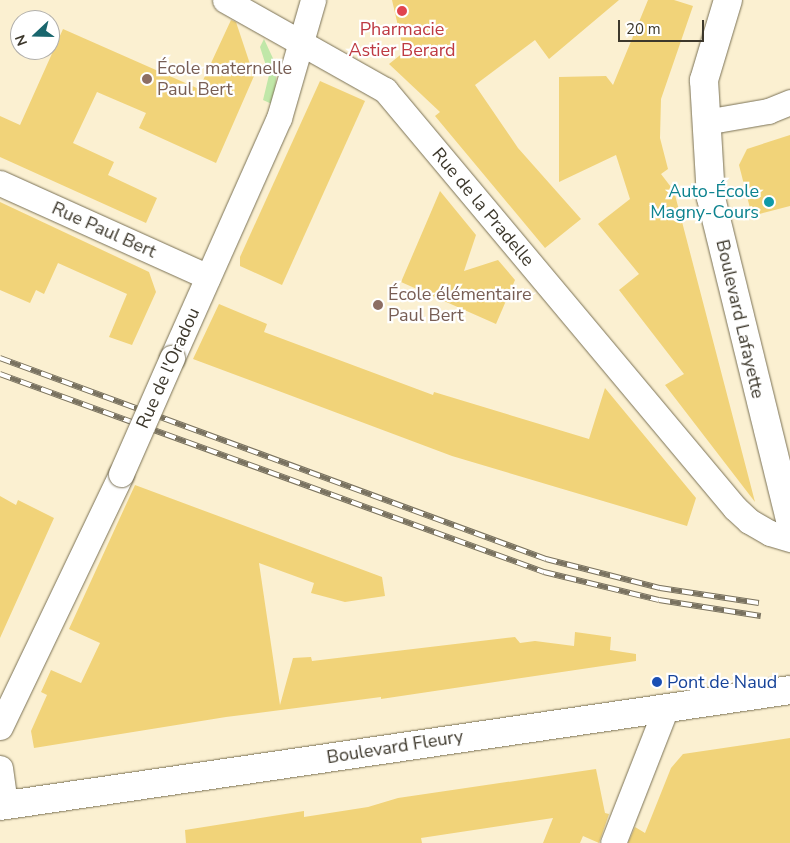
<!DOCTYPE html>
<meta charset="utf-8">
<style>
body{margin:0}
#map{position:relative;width:790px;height:843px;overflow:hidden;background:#fbf0d1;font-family:"Nunito Sans",sans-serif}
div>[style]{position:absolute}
.green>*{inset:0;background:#c0e7a8}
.building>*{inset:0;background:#f1d379}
.roads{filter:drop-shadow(0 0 1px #7a7155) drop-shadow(0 0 1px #7a7155)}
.street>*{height:25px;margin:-12.5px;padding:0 12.5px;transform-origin:12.5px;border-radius:12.5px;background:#fff}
.primary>*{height:28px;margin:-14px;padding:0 14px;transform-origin:14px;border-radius:14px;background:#fff}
.rail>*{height:5.5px;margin-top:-2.75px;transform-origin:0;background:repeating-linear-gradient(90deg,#fff 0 11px,#797260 0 22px);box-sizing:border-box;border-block:1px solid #797260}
.bridges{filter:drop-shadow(0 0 1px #7a7155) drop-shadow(0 0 1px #7a7155)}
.street-bridge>*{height:25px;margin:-12.5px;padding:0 12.5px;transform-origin:12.5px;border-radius:12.5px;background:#fff}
.dots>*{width:14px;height:14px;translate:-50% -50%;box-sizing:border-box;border:2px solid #fff;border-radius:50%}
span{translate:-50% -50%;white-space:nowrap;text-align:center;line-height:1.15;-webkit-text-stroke:4.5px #fff;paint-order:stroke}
.health-label{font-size:18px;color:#be3a42}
.education-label{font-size:18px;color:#785e54}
.left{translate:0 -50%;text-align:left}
.culture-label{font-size:18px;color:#0d838f}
.right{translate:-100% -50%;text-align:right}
.street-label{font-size:18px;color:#3d382c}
.transit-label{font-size:18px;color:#164399}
.north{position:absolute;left:10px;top:10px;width:50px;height:50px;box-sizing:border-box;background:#fff;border:1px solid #b1afab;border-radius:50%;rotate:249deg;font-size:14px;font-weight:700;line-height:20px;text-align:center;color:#3d382c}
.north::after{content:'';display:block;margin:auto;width:18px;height:22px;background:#19666d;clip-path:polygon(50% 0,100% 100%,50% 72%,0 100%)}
.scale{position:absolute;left:618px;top:20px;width:86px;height:22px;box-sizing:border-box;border:2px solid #3d382c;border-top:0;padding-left:6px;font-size:15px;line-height:18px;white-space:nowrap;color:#3d382c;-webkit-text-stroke:4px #fff;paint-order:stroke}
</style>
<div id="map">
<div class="green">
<div style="clip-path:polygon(264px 39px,277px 67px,274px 105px,263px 100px,269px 75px,260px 47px)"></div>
</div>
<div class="building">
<div style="clip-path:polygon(392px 0,619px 0,549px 59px,535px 40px,475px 85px,518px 148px,581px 219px,545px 248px,435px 116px,440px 112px,389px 64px,404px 52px)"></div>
<div style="clip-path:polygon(648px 0,674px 0,693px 6px,661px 99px,660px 138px,668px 169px,661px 174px,674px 191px,755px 502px,665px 385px,684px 374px,619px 290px,639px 274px,598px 224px,630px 199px,616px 155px,559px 182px,559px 77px,606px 76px,613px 85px)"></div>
<div style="clip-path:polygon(231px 20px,236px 22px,254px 76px,216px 163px,139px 128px,146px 113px,97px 92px,73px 143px,114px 162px,108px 175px,157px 198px,146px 223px,0 157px,0 116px,20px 125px,63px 29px,199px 89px)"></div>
<div style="clip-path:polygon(320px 81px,365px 101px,282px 285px,240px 266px,240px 257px)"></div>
<div style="clip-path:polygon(790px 135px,790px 206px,752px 216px,739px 165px,747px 149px)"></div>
<div style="clip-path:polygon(440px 191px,476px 235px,464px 271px,498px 260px,515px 280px,496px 324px,401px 282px)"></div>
<div style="clip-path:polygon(0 202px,149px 272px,156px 292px,132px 345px,109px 337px,127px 294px,58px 263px,44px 294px,36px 290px,30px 303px,0 290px)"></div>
<div style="clip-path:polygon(219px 304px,267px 324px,264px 332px,433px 395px,434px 392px,589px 439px,605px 388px,696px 498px,687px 526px,452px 456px,193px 359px)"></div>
<div style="clip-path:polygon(135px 485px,382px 577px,385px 596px,345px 602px,311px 593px,314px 583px,259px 563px,280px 705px,293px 658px,311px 657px,312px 661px,515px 637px,520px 643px,535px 641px,574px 646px,575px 632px,611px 637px,610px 650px,636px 654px,636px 661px,381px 699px,381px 697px,226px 717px,34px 748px,31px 731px,47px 695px,41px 692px,51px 670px,81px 683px,100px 643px,69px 629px)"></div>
<div style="clip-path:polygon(0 496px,16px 505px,18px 500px,54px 518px,0 638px)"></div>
<div style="clip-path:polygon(790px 738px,790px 843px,628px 843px,635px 827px,645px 833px,671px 768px,683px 754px)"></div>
<div style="clip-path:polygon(596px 769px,605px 813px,609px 814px,599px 843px,583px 836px,580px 843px,543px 843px,553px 818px,421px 838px,422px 843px,186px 843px,185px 830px,304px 811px,304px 817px,368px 807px,398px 798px)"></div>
</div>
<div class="roads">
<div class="street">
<div style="left:225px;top:0;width:184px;rotate:29.4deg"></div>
<div style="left:385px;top:90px;width:545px;rotate:50.06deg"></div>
<div style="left:735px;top:508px;width:19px;rotate:43deg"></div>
<div style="left:749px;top:521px;width:24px;rotate:30deg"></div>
<div style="left:770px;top:533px;width:21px;rotate:17deg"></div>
<div style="left:705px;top:122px;width:64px;rotate:-9.9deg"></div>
<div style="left:768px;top:111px;width:24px;rotate:-22deg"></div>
<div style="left:0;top:183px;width:228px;rotate:24.3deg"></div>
<div style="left:172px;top:358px;width:263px;rotate:-66deg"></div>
<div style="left:279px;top:118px;width:123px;rotate:-73.9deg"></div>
<div style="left:0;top:727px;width:280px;rotate:-64.4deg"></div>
<div style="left:0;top:768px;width:37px;rotate:82deg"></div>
<div style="left:613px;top:843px;width:143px;rotate:-68.6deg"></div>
</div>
<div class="primary">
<div style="left:728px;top:0;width:84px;rotate:106.7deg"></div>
<div style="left:704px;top:80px;width:118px;rotate:86.6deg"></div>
<div style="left:711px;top:198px;width:331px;rotate:76.2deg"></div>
<div style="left:0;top:806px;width:798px;rotate:-8.35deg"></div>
</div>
</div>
<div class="rail">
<div style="left:0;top:358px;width:582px;rotate:20.21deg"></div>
<div style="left:546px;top:559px;width:118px;rotate:14.3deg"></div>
<div style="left:660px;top:588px;width:100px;rotate:8.6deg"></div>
<div style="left:0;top:374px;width:579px;rotate:20deg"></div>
<div style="left:544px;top:572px;width:118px;rotate:13.7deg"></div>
<div style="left:659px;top:600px;width:103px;rotate:8.9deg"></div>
</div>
<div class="bridges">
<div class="street-bridge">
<div style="left:121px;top:474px;width:127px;rotate:-66.3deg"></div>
</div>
</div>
<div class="dots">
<div style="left:402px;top:11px;background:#e0444e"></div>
<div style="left:147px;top:79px;background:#8d6e63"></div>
<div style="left:769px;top:202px;background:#0f9aa8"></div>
<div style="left:378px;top:305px;background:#8d6e63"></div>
<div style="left:657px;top:682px;background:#1a4fb4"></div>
</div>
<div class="health-label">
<span style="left:402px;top:40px">Pharmacie<br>Astier Berard</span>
</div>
<div class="education-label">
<span class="left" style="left:157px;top:79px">École maternelle<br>Paul Bert</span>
<span class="left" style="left:388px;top:305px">École élémentaire<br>Paul Bert</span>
</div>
<div class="culture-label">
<span class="right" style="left:759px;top:202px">Auto-École<br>Magny-Cours</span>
</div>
<div class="street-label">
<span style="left:483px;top:207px;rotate:50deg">Rue de la Pradelle</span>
<span style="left:104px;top:230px;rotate:24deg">Rue Paul Bert</span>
<span style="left:740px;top:319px;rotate:77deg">Boulevard Lafayette</span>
<span style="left:168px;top:368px;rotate:-66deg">Rue de l'Oradou</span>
<span style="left:395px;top:747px;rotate:-9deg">Boulevard Fleury</span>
</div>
<div class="transit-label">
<span class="left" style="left:667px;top:682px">Pont de Naud</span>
</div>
<div class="north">N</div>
<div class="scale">20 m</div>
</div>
